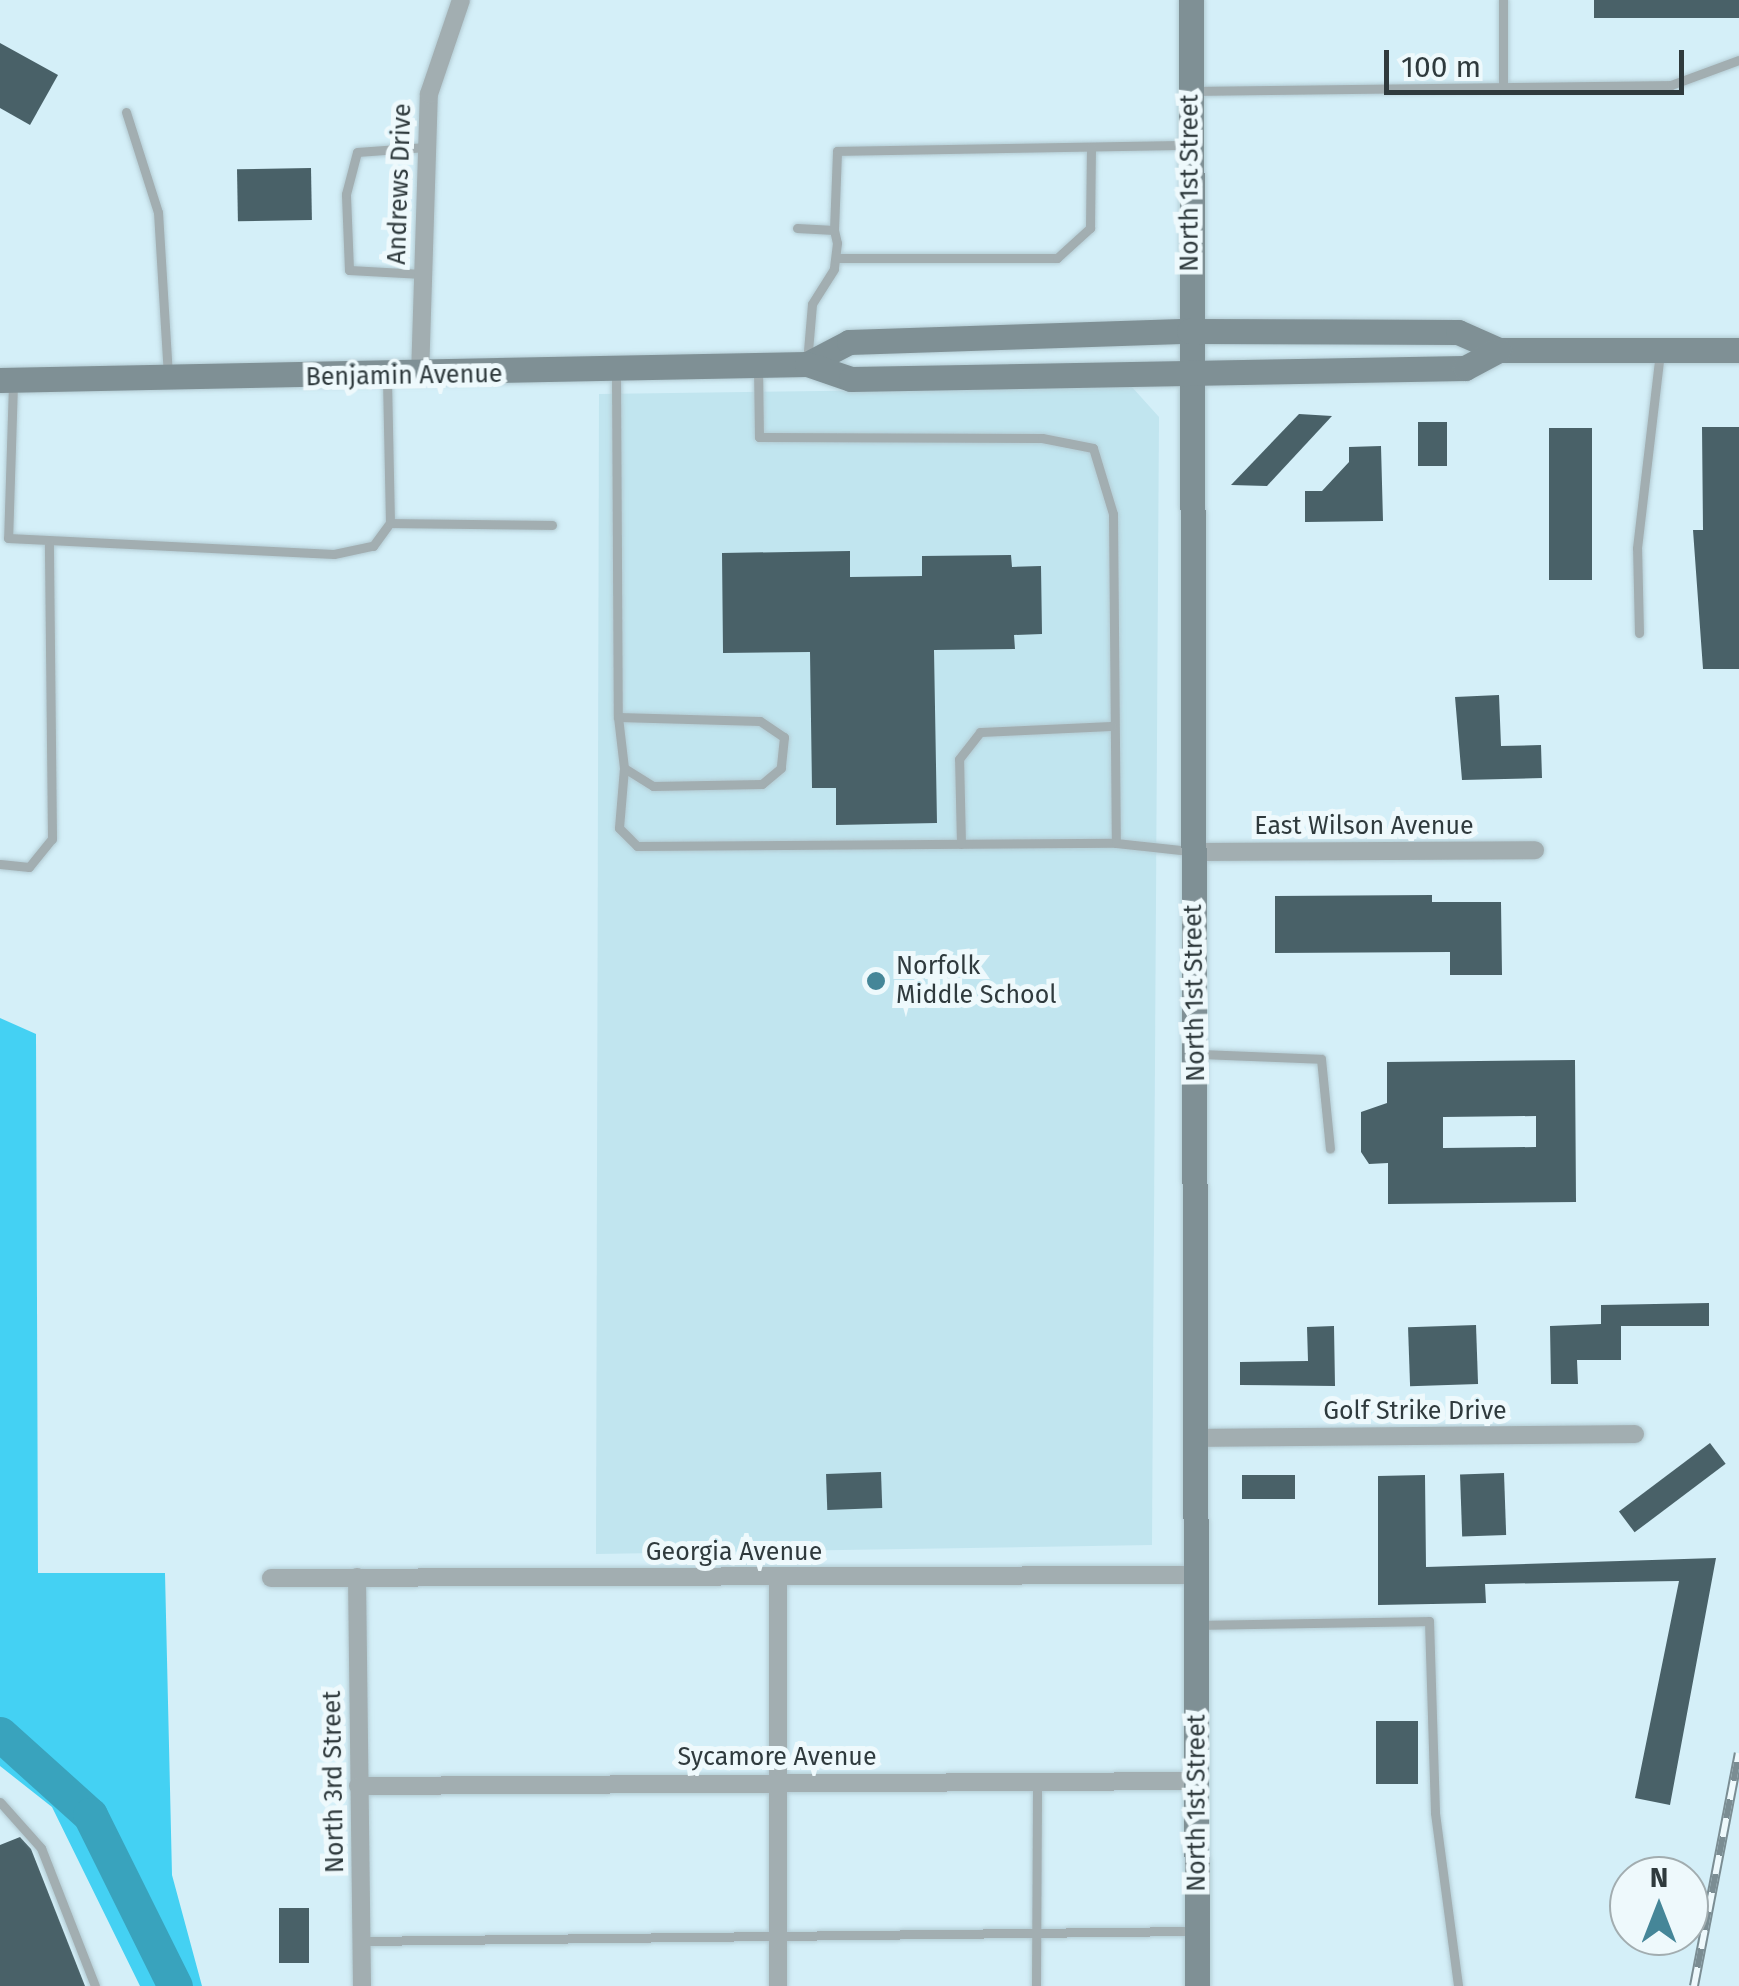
<!DOCTYPE html>
<style>
body{margin:0}
#map{position:relative;width:1739px;height:1986px;overflow:hidden;background:#d4eff8;font-family:"Fira Sans",sans-serif}
div>[style]{position:absolute}
.built>*{inset:0;background:#c1e5ef}
.green>*{inset:0;background:#44d1f3}
.river>*{height:35px;margin:-17.5px;padding:0 17.5px;transform-origin:17.5px;border-radius:17.5px;background:#39a3bd}
.building>*{inset:0;background:#496168;transform-origin:0 0}
.roads{filter:drop-shadow(0 0 2px #b3cbd3) drop-shadow(0 0 2px #b3cbd3)}
.lane>*{height:9px;margin:-4.5px;padding:0 4.5px;transform-origin:4.5px;border-radius:4.5px;background:#a2aeb1}
.street>*{height:18px;margin:-9px;padding:0 9px;transform-origin:9px;border-radius:9px;background:#a2aeb1}
.secondary>*{height:25px;margin:-12.5px;padding:0 12.5px;transform-origin:12.5px;border-radius:12.5px;background:#7f9095}
.rail>*{height:10px;margin-top:-5px;transform-origin:0;background:repeating-linear-gradient(90deg,#eef9fc 0 19px,#7b8d93 0 38px);box-sizing:border-box;border-block:2px solid #7b8d93}
.dots>*{width:28px;height:28px;translate:-50% -50%;box-sizing:border-box;border:5px solid #eef9fc;border-radius:50%}
span{translate:-50% -50%;white-space:nowrap;text-align:center;line-height:1.15;-webkit-text-stroke:10px #eef9fc;paint-order:stroke}
.street-label{font-size:25px;color:#2f3a3d}
.poi-label{font-size:25px;color:#2f3a3d}
.left{translate:0 -50%;text-align:left}
.north{position:absolute;left:1609px;top:1856px;width:100px;height:100px;box-sizing:border-box;background:#eef9fc;border:2px solid #a2adb0;border-radius:50%;rotate:0deg;font-size:28px;font-weight:700;line-height:40px;text-align:center;color:#2f3a3d}
.north::after{content:'';display:block;margin:auto;width:35px;height:45px;background:#458698;clip-path:polygon(50% 0,100% 100%,50% 72%,0 100%)}
.scale{position:absolute;left:1384px;top:50px;width:300px;height:45px;box-sizing:border-box;border:5px solid #2f3a3d;border-top:0;padding-left:12px;font-size:30px;line-height:35px;white-space:nowrap;color:#2f3a3d;-webkit-text-stroke:8px #eef9fc;paint-order:stroke}
</style>
<div id="map">
<div class="built">
<div style="clip-path:polygon(1132px 387px,1159px 417px,1152px 1545px,596px 1554px,599px 394px)"></div>
</div>
<div class="green">
<div style="clip-path:polygon(0 1018px,36px 1034px,38px 1573px,165px 1573px,172px 1875px,202px 1986px,140px 1986px,52px 1807px,0 1766px)"></div>
</div>
<div class="river">
<div style="left:0;top:1734px;width:121px;rotate:42deg"></div>
<div style="left:90px;top:1815px;width:191px;rotate:63.6deg"></div>
</div>
<div class="building">
<div style="left:1594px;top:0;width:145px;height:18px"></div>
<div style="clip-path:polygon(0 43px,58px 75px,30px 125px,0 108px)"></div>
<div style="left:311px;top:168px;width:52px;height:74px;rotate:89deg"></div>
<div style="clip-path:polygon(1299px 414px,1332px 416px,1267px 486px,1231px 485px)"></div>
<div style="left:1418px;top:422px;width:29px;height:44px"></div>
<div style="clip-path:polygon(1702px 427px,1739px 427px,1739px 669px,1703px 669px,1693px 530px,1703px 530px)"></div>
<div style="left:1549px;top:428px;width:43px;height:152px"></div>
<div style="clip-path:polygon(1381px 446px,1383px 521px,1305px 522px,1305px 491px,1322px 491px,1349px 462px,1349px 447px)"></div>
<div style="clip-path:polygon(850px 551px,850px 577px,922px 576px,922px 556px,1011px 555px,1012px 567px,1041px 566px,1042px 634px,1014px 635px,1015px 649px,934px 650px,937px 823px,836px 825px,836px 788px,812px 788px,810px 652px,723px 653px,722px 553px)"></div>
<div style="clip-path:polygon(1499px 695px,1501px 746px,1541px 745px,1542px 778px,1462px 780px,1455px 697px)"></div>
<div style="clip-path:polygon(1432px 895px,1432px 902px,1501px 902px,1502px 975px,1450px 975px,1450px 952px,1275px 953px,1275px 896px)"></div>
<div style="clip-path:polygon(evenodd,1575px 1060px,1576px 1202px,1388px 1204px,1388px 1163px,1369px 1164px,1361px 1152px,1361px 1112px,1387px 1103px,1387px 1062px,1575px 1060px,1536px 1116px,1536px 1147px,1443px 1148px,1443px 1117px,1536px 1116px)"></div>
<div style="clip-path:polygon(1709px 1303px,1709px 1326px,1621px 1326px,1621px 1360px,1577px 1360px,1578px 1384px,1551px 1384px,1550px 1326px,1601px 1324px,1601px 1305px)"></div>
<div style="left:1476px;top:1325px;width:59px;height:68px;rotate:88deg"></div>
<div style="clip-path:polygon(1334px 1326px,1335px 1386px,1240px 1385px,1240px 1362px,1308px 1361px,1307px 1327px)"></div>
<div style="left:1710px;top:1443px;width:26px;height:114px;rotate:53deg"></div>
<div style="left:881px;top:1472px;width:36px;height:55px;rotate:88deg"></div>
<div style="left:1504px;top:1473px;width:62px;height:44px;rotate:88deg"></div>
<div style="left:1242px;top:1475px;width:53px;height:24px"></div>
<div style="clip-path:polygon(1425px 1475px,1426px 1567px,1716px 1558px,1670px 1805px,1635px 1798px,1679px 1581px,1485px 1584px,1486px 1603px,1378px 1605px,1378px 1476px)"></div>
<div style="left:1376px;top:1721px;width:42px;height:63px"></div>
<div style="clip-path:polygon(20px 1837px,31px 1849px,85px 1986px,0 1986px,0 1845px)"></div>
<div style="left:279px;top:1908px;width:30px;height:55px"></div>
</div>
<div class="roads">
<div class="lane">
<div style="left:1503px;top:0;width:87px;rotate:90deg"></div>
<div style="left:1194px;top:91px;width:477px;rotate:-0.7deg"></div>
<div style="left:1671px;top:85px;width:72px;rotate:-20.2deg"></div>
<div style="left:126px;top:112px;width:105px;rotate:72.3deg"></div>
<div style="left:158px;top:212px;width:163px;rotate:86.5deg"></div>
<div style="left:797px;top:228px;width:37px;rotate:3deg"></div>
<div style="left:834px;top:230px;width:13px;rotate:77deg"></div>
<div style="left:837px;top:243px;width:26px;rotate:97deg"></div>
<div style="left:834px;top:269px;width:41px;rotate:122.2deg"></div>
<div style="left:812px;top:304px;width:58px;rotate:94.9deg"></div>
<div style="left:834px;top:230px;width:79px;rotate:-87.8deg"></div>
<div style="left:837px;top:151px;width:353px;rotate:-1deg"></div>
<div style="left:836px;top:258px;width:221px"></div>
<div style="left:1057px;top:258px;width:45px;rotate:-42.3deg"></div>
<div style="left:1090px;top:228px;width:81px;rotate:-89.3deg"></div>
<div style="left:422px;top:274px;width:73px;rotate:-176.9deg"></div>
<div style="left:349px;top:270px;width:76px;rotate:-92.3deg"></div>
<div style="left:346px;top:194px;width:43px;rotate:-75.3deg"></div>
<div style="left:357px;top:152px;width:69px;rotate:-4.1deg"></div>
<div style="left:758px;top:366px;width:71px;rotate:89.2deg"></div>
<div style="left:759px;top:437px;width:283px;rotate:0.2deg"></div>
<div style="left:1042px;top:438px;width:52px;rotate:11.1deg"></div>
<div style="left:1093px;top:448px;width:69px;rotate:73.1deg"></div>
<div style="left:1113px;top:514px;width:329px;rotate:89.5deg"></div>
<div style="left:616px;top:373px;width:344px;rotate:89.7deg"></div>
<div style="left:13px;top:383px;width:155px;rotate:91.8deg"></div>
<div style="left:8px;top:538px;width:326px;rotate:2.8deg"></div>
<div style="left:334px;top:554px;width:40px;rotate:-12deg"></div>
<div style="left:373px;top:546px;width:29px;rotate:-54deg"></div>
<div style="left:390px;top:523px;width:147px;rotate:-91.2deg"></div>
<div style="left:390px;top:523px;width:162px;rotate:0.7deg"></div>
<div style="left:1639px;top:633px;width:85px;rotate:-91.3deg"></div>
<div style="left:1637px;top:548px;width:198px;rotate:-83.3deg"></div>
<div style="left:618px;top:717px;width:142px;rotate:1.6deg"></div>
<div style="left:760px;top:721px;width:29px;rotate:34deg"></div>
<div style="left:784px;top:737px;width:31px;rotate:96deg"></div>
<div style="left:781px;top:768px;width:25px;rotate:140deg"></div>
<div style="left:762px;top:784px;width:109px;rotate:178.9deg"></div>
<div style="left:653px;top:786px;width:34px;rotate:-148deg"></div>
<div style="left:624px;top:768px;width:51px;rotate:-96.7deg"></div>
<div style="left:624px;top:768px;width:60px;rotate:94.8deg"></div>
<div style="left:619px;top:828px;width:25px;rotate:45deg"></div>
<div style="left:637px;top:846px;width:479px;rotate:-0.4deg"></div>
<div style="left:1116px;top:843px;width:74px;rotate:6.2deg"></div>
<div style="left:961px;top:844px;width:85px;rotate:-91.3deg"></div>
<div style="left:959px;top:759px;width:34px;rotate:-52deg"></div>
<div style="left:980px;top:732px;width:132px;rotate:-2.6deg"></div>
<div style="left:0;top:864px;width:29px;rotate:6deg"></div>
<div style="left:29px;top:867px;width:36px;rotate:-51deg"></div>
<div style="left:52px;top:839px;width:294px;rotate:-90.6deg"></div>
<div style="left:1199px;top:1054px;width:122px;rotate:2.3deg"></div>
<div style="left:1321px;top:1059px;width:90px;rotate:84.3deg"></div>
<div style="left:1198px;top:1625px;width:231px;rotate:-1deg"></div>
<div style="left:1429px;top:1621px;width:192px;rotate:88.2deg"></div>
<div style="left:1435px;top:1813px;width:175px;rotate:82.4deg"></div>
<div style="left:0;top:1802px;width:62px;rotate:48.3deg"></div>
<div style="left:41px;top:1848px;width:148px;rotate:68.6deg"></div>
<div style="left:361px;top:1941px;width:833px;rotate:-0.69deg"></div>
<div style="left:1036px;top:1986px;width:205px;rotate:-89.7deg"></div>
</div>
<div class="street">
<div style="left:420px;top:376px;width:282px;rotate:-88.2deg"></div>
<div style="left:429px;top:94px;width:99px;rotate:-71.2deg"></div>
<div style="left:1193px;top:852px;width:342px;rotate:-0.3deg"></div>
<div style="left:1195px;top:1438px;width:440px;rotate:-0.5deg"></div>
<div style="left:357px;top:1577px;width:409px;rotate:89.3deg"></div>
<div style="left:271px;top:1578px;width:925px;rotate:-0.19deg"></div>
<div style="left:358px;top:1786px;width:839px;rotate:-0.34deg"></div>
<div style="left:778px;top:1986px;width:409px;rotate:-90deg"></div>
</div>
<div class="secondary">
<div style="left:1191px;top:0;width:1986px;rotate:89.83deg"></div>
<div style="left:807px;top:364px;width:47px;rotate:-27.6deg"></div>
<div style="left:849px;top:342px;width:340px;rotate:-1.9deg"></div>
<div style="left:1189px;top:331px;width:269px;rotate:0.2deg"></div>
<div style="left:1458px;top:332px;width:45px;rotate:23.7deg"></div>
<div style="left:1499px;top:350px;width:240px"></div>
<div style="left:0;top:380px;width:807px;rotate:-1.14deg"></div>
<div style="left:807px;top:364px;width:46px;rotate:18.8deg"></div>
<div style="left:851px;top:379px;width:614px;rotate:-1.03deg"></div>
<div style="left:1465px;top:368px;width:38px;rotate:-28deg"></div>
</div>
</div>
<div class="rail">
<div style="left:1694px;top:1986px;width:237px;rotate:-79.1deg"></div>
</div>
<div class="dots">
<div style="left:876px;top:981px;background:#458698"></div>
</div>
<div class="street-label">
<span style="left:1190px;top:183px;rotate:-90deg">North 1st Street</span>
<span style="left:400px;top:184px;rotate:-88deg">Andrews Drive</span>
<span style="left:404px;top:376px;rotate:-1deg">Benjamin Avenue</span>
<span style="left:1364px;top:826px">East Wilson Avenue</span>
<span style="left:1195px;top:993px;rotate:-91deg">North 1st Street</span>
<span style="left:1415px;top:1411px">Golf Strike Drive</span>
<span style="left:734px;top:1552px">Georgia Avenue</span>
<span style="left:777px;top:1757px">Sycamore Avenue</span>
<span style="left:334px;top:1782px;rotate:-91deg">North 3rd Street</span>
<span style="left:1197px;top:1803px;rotate:-90deg">North 1st Street</span>
</div>
<div class="poi-label">
<span class="left" style="left:896px;top:981px">Norfolk<br>Middle School</span>
</div>
<div class="north">N</div>
<div class="scale">100 m</div>
</div>
